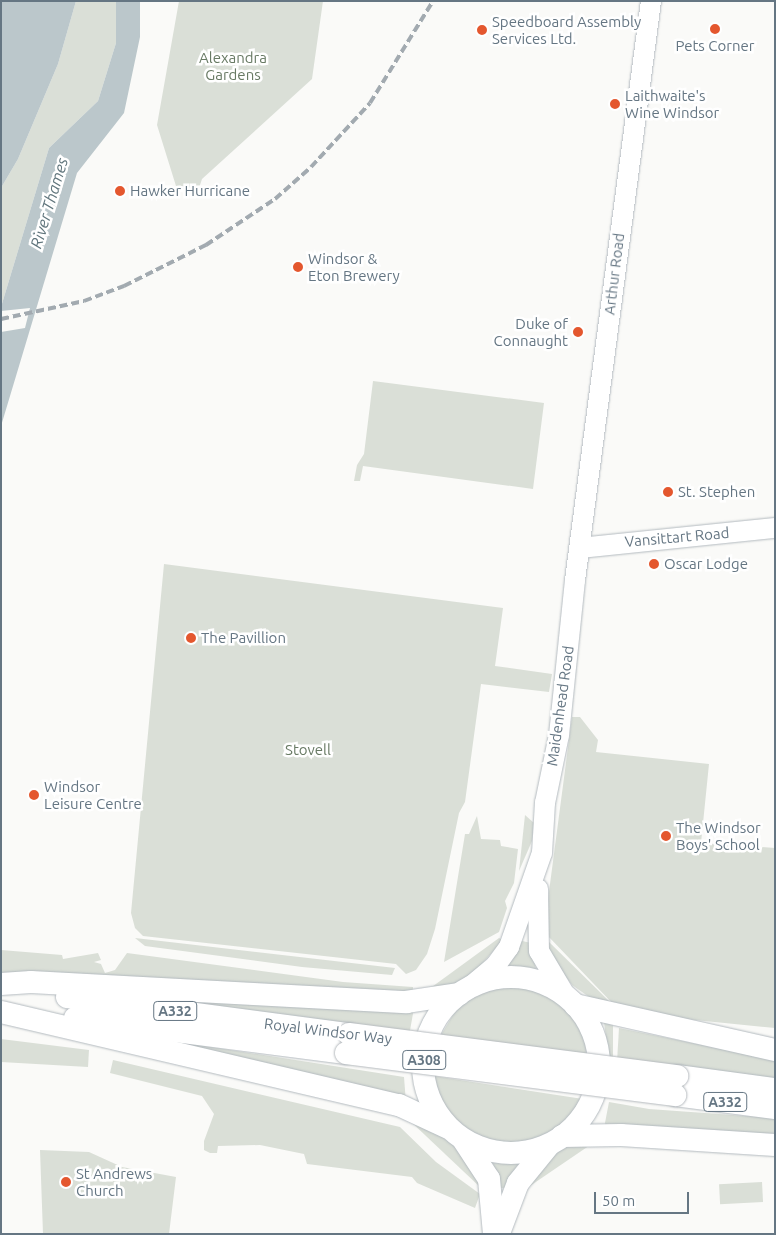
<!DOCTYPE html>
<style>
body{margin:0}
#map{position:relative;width:776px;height:1235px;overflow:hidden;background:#fafaf8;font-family:Ubuntu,sans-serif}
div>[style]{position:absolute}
.green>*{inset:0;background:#dadfd7;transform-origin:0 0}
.water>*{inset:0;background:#bbc7cb}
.pier>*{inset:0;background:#fafaf8}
.roads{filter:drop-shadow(0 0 1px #b3babf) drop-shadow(0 0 1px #b3babf)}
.secondary>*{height:20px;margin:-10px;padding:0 10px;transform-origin:10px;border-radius:10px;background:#fff}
.primary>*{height:22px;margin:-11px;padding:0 11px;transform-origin:11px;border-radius:11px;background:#fff}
.primary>.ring{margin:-11px;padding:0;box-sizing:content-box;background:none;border:22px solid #fff;border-radius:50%}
.rail>*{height:4px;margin-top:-2px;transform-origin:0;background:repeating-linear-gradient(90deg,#a2aab0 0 8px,transparent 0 12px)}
.bridges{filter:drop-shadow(0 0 1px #b5babe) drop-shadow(0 0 1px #b5babe)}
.primary-bridge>*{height:22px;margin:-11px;padding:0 11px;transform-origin:11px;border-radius:11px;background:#fff}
.dots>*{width:14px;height:14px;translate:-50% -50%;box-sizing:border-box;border:2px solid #fff;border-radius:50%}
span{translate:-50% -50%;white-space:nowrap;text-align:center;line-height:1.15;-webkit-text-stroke:5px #fff;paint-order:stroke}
.shield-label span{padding:1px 4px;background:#fff;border:1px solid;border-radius:4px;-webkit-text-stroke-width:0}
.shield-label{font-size:14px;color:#657683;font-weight:700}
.poi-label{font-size:15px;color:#657683}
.left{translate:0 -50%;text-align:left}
.right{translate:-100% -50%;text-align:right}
.park-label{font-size:15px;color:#687a64}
.street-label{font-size:15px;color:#657683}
.water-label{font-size:16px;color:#60757c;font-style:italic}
.frame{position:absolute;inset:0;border:2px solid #657683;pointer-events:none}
.scale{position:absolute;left:594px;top:1192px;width:95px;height:22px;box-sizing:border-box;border:2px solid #657683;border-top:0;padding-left:6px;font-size:15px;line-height:18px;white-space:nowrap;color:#657683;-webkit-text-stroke:4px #fff;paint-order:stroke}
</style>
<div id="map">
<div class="green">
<div style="clip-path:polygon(76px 1px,116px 1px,116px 43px,98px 101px,49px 148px,1px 307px,1px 188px,18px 159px,58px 64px)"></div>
<div style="clip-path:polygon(179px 1px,323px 1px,312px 79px,202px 179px,197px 194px,176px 186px,157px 125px)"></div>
<div style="clip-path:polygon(373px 381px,544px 403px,533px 489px,363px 466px,360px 481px,354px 481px,357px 465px,364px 454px)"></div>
<div style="clip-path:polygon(164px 564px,503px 608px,495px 666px,552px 674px,549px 692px,481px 684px,465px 802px,459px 813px,435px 929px,427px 954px,416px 970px,406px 974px,396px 964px,143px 936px,135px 928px,131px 913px)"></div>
<div style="clip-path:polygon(572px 717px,580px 717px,598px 740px,596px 752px,709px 764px,701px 843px,775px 848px,775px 1028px,685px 1019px,615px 1006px,548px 936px,545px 922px)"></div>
<div style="clip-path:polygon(525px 815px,534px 823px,532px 841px,519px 871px)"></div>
<div style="clip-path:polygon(477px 816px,481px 839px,500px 840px,501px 846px,518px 849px,514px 883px,505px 901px,507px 908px,499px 932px,444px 962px,465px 834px,469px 834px)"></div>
<div style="clip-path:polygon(135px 938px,395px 968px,392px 975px,302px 967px,145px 946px)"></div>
<div style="clip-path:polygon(499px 938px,503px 940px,474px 973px,453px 986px,425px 992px)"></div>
<div style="clip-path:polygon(546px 939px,611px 1003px,592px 999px,572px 985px,549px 955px)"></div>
<div style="clip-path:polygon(518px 940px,531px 943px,536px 969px,506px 966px)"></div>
<div style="clip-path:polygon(1px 950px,62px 955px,63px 959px,98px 953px,101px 960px,94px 962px,101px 964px,105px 973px,115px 970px,127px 953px,343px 982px,413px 987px,413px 995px,1px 977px)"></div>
<div style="clip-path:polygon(500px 987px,525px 987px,549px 995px,569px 1009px,583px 1030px,591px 1054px,438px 1040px,457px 1008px,477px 994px)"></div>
<div style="clip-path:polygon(110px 996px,414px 1008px,409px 1036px)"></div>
<div style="clip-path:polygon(604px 1022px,613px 1025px,613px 1061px,609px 1060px)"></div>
<div style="clip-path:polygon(619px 1028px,775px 1060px,775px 1081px,617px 1062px)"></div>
<div style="clip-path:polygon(141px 1036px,404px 1077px,406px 1103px)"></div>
<div style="clip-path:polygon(1px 1039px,89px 1050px,88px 1067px,1px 1062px)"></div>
<div style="clip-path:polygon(113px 1060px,400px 1127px,436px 1162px,480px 1194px,475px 1208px,417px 1183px,412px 1177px,307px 1164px,304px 1154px,260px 1145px,218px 1146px,217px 1153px,210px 1153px,204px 1150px,204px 1141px,214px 1114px,202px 1096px,110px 1073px)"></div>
<div style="clip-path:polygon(434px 1076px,583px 1099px,567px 1123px,546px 1137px,523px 1144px,497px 1143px,474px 1135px,455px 1120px,441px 1100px)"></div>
<div style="clip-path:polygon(609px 1102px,649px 1109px,775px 1118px,775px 1137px,604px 1128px)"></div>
<div style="clip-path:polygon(408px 1119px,426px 1125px,468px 1156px,481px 1188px)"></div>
<div style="clip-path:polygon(585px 1141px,596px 1141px,527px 1188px,543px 1162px,564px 1148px)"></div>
<div style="clip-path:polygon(40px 1150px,89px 1152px,122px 1167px,176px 1177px,169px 1234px,43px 1234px)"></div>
<div style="clip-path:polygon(493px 1163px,518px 1164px,507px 1188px,498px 1188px)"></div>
<div style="left:762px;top:1182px;width:20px;height:43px;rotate:87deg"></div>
</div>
<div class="water">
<div style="clip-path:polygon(1px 1px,76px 1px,58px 64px,18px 159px,1px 188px)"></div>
<div style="clip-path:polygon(116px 1px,140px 1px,140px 37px,124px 113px,77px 173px,1px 426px,1px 307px,49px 148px,98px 101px,116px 43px)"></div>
</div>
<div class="pier">
<div style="clip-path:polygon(30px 308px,25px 328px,1px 332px,1px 311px)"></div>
</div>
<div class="roads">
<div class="secondary">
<div style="left:580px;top:548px;width:196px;rotate:-5.9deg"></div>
<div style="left:538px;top:889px;width:62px;rotate:89.1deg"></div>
<div style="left:539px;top:951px;width:51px;rotate:59.4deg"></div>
<div style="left:470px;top:987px;width:34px;rotate:-40deg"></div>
<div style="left:496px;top:965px;width:22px;rotate:-54deg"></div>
<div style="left:509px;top:947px;width:100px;rotate:-70.7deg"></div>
<div style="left:542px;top:853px;width:50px;rotate:-86.6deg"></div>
<div style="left:545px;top:803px;width:69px;rotate:-78.4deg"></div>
<div style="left:559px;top:735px;width:156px;rotate:-84.1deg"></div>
<div style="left:575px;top:580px;width:584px;rotate:-82.52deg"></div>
</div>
<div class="primary">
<div class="ring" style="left:423px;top:977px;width:154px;height:154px"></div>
<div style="left:1px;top:984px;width:30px;rotate:-4deg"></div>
<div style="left:31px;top:982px;width:376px;rotate:3.1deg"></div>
<div style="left:406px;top:1002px;width:54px;rotate:-8.6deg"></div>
<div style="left:67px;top:997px;width:284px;rotate:7.5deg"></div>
<div style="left:575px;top:1005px;width:205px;rotate:12.7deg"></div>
<div style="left:1px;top:1012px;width:409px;rotate:13.2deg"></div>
<div style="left:399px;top:1105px;width:54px;rotate:25.1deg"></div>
<div style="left:75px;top:1018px;width:273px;rotate:7.4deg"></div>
<div style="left:677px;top:1076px;width:99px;rotate:7.6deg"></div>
<div style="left:675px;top:1095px;width:101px;rotate:7.4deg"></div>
<div style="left:562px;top:1136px;width:59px;rotate:-1deg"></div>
<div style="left:621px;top:1135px;width:154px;rotate:3.7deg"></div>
<div style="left:464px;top:1141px;width:45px;rotate:56.7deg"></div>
<div style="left:489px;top:1179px;width:55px;rotate:84.8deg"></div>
<div style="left:499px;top:1233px;width:53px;rotate:-69.2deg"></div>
<div style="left:518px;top:1183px;width:49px;rotate:-50.8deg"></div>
</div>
</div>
<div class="rail">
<div style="left:1px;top:319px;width:85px;rotate:-12.2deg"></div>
<div style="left:84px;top:301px;width:43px;rotate:-20.6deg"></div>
<div style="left:124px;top:286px;width:92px;rotate:-26.6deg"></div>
<div style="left:206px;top:245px;width:83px;rotate:-33.7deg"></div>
<div style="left:275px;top:199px;width:48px;rotate:-41.6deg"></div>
<div style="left:311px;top:167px;width:87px;rotate:-47.3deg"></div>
<div style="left:370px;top:103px;width:120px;rotate:-58.3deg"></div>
</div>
<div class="bridges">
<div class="primary-bridge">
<div style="left:349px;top:1034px;width:331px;rotate:7.3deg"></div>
<div style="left:346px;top:1053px;width:332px;rotate:7.3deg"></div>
</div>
</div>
<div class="dots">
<div style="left:715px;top:29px;background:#e4572e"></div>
<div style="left:482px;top:30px;background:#e4572e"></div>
<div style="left:615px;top:104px;background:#e4572e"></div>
<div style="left:120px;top:191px;background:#e4572e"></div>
<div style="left:298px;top:267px;background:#e4572e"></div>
<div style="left:578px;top:332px;background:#e4572e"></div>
<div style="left:668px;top:492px;background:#e4572e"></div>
<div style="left:654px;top:564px;background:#e4572e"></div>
<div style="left:191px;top:638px;background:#e4572e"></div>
<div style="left:34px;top:795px;background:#e4572e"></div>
<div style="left:666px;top:836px;background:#e4572e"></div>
<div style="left:66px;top:1182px;background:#e4572e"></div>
</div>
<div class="shield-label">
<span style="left:175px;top:1011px">A332</span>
<span style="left:424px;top:1060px">A308</span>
<span style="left:725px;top:1102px">A332</span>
</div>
<div class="poi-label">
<span class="left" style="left:492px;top:30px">Speedboard Assembly<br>Services Ltd.</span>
<span style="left:715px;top:46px">Pets Corner</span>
<span class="left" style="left:625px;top:104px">Laithwaite's<br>Wine Windsor</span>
<span class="left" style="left:130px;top:191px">Hawker Hurricane</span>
<span class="left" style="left:308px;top:267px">Windsor &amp;<br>Eton Brewery</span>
<span class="right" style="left:568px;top:332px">Duke of<br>Connaught</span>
<span class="left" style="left:678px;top:492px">St. Stephen</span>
<span class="left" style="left:664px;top:564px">Oscar Lodge</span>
<span class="left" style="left:201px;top:638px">The Pavillion</span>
<span class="left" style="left:44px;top:795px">Windsor<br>Leisure Centre</span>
<span class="left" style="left:676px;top:836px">The Windsor<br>Boys' School</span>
<span class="left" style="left:76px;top:1182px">St Andrews<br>Church</span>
</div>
<div class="park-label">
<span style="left:233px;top:66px">Alexandra<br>Gardens</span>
<span style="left:308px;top:750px">Stovell</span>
</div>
<div class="street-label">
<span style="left:614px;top:274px;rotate:-83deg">Arthur Road</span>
<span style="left:677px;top:537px;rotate:-5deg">Vansittart Road</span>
<span style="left:560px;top:706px;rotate:-82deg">Maidenhead Road</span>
<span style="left:328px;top:1031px;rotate:7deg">Royal Windsor Way</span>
</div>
<div class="water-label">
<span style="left:49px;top:203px;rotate:-73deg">River Thames</span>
</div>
<div class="frame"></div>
<div class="scale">50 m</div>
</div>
